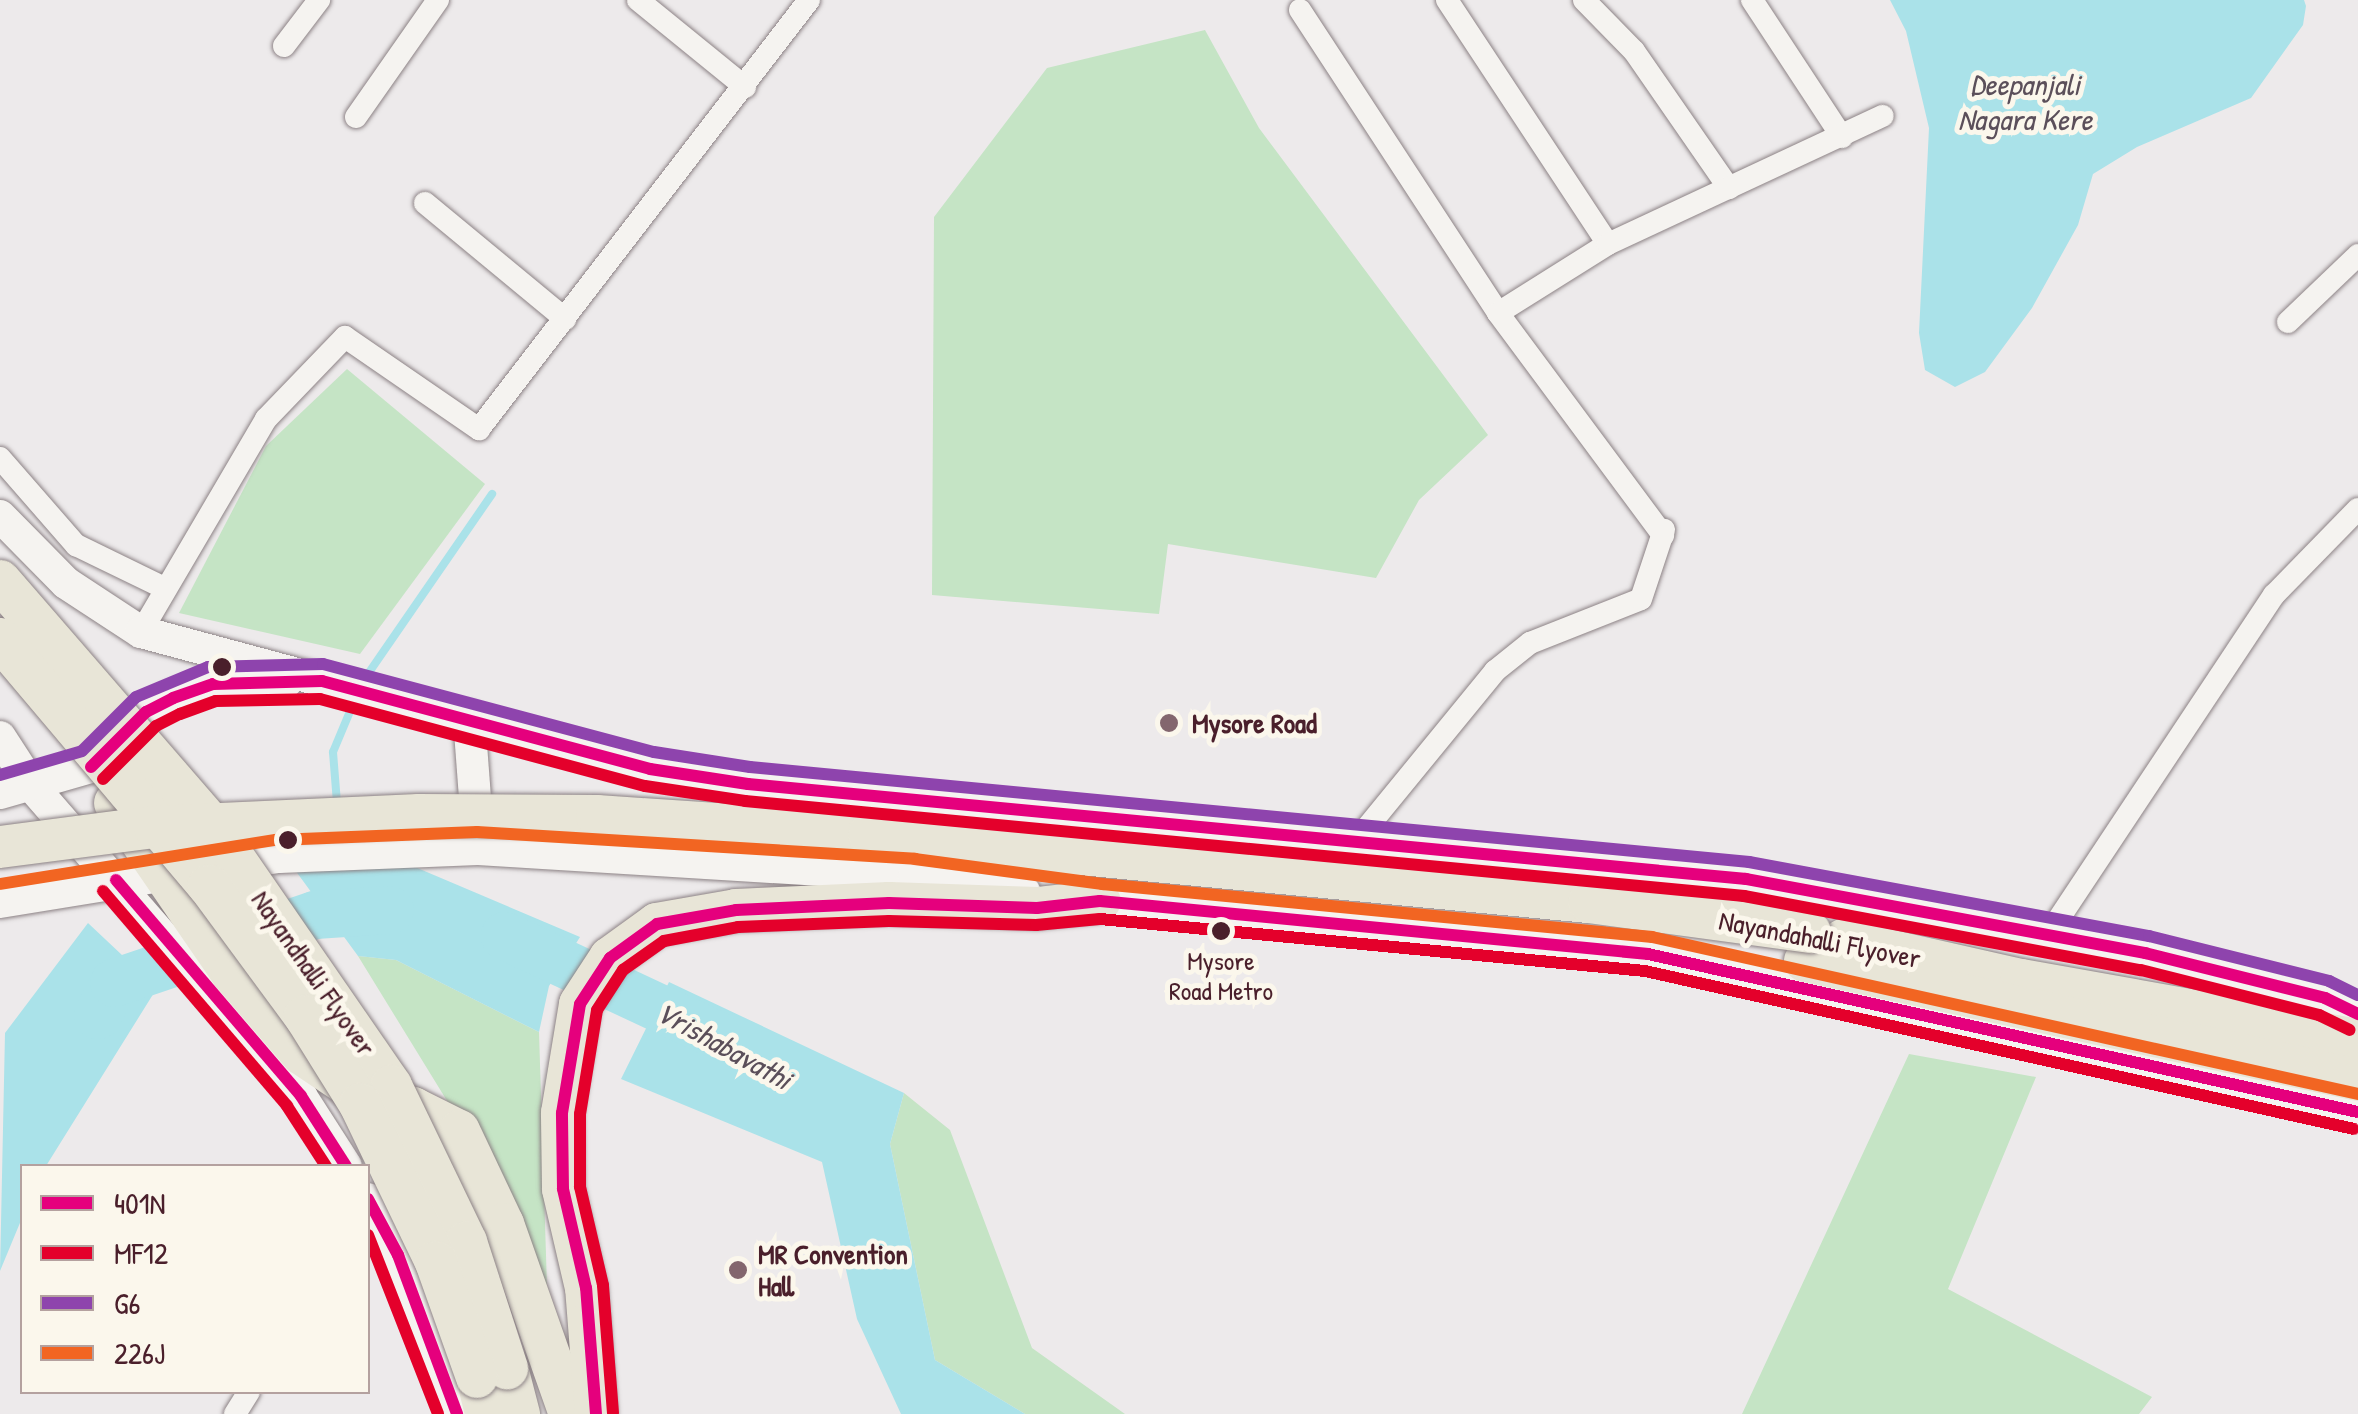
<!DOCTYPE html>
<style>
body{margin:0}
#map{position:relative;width:2358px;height:1414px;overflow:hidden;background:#edeaeb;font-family:"Patrick Hand",sans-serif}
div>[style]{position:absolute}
.green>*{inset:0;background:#c5e4c5}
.water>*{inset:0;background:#aae2e9}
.stream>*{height:8px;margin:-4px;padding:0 4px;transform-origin:4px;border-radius:4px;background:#aae2e9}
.river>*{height:48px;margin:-24px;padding:0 24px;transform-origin:24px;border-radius:24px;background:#aae2e9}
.roads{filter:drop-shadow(0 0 2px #8c8285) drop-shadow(0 0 2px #8c8285)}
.street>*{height:22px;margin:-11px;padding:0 11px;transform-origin:11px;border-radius:11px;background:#f5f3f0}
.secondary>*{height:32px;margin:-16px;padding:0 16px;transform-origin:16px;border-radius:16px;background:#f5f3f0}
.highway>*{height:42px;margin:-21px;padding:0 21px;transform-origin:21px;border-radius:21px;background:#e8e5d7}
.bridges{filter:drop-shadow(0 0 2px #8c8285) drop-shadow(0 0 2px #8c8285)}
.highway-bridge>*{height:42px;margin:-21px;padding:0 21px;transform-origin:21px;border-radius:21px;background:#e8e5d7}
.bus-1>*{height:12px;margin:-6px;padding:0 6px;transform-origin:6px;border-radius:6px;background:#e5007d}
.bus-2>*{height:12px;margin:-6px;padding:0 6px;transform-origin:6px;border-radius:6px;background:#e4002b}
.bus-3>*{height:12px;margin:-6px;padding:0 6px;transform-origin:6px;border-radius:6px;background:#8e44ad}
.bus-4>*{height:12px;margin:-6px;padding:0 6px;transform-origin:6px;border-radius:6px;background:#f26522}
.dots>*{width:28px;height:28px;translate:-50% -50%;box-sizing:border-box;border:5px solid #fbf7ec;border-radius:50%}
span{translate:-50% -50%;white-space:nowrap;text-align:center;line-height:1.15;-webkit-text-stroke:10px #fbf7ec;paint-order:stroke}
.bus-label{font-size:26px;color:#4a1f2b}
.poi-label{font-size:28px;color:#4a1f2b;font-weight:700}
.left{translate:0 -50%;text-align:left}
.street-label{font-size:28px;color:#4a1f2b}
.water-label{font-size:30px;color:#5b4f5a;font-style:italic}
.legend{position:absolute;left:20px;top:1164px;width:350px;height:230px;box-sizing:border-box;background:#fbf7ec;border:2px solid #b4a19f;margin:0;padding:12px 18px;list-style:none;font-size:30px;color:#4a1f2b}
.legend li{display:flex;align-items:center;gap:20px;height:50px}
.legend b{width:50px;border:2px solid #b4a19f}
</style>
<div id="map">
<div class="green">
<div style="clip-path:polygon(1205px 30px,1259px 128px,1488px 435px,1419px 500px,1376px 578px,1168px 544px,1159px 614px,932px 595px,934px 217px,1047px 68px)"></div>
<div style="clip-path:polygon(347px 369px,485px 484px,360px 654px,179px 613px,266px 446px)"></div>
<div style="clip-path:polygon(358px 956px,396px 960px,539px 1032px,547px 1286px,484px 1161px)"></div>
<div style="clip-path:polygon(1909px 1054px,2036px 1077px,1948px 1289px,2152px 1397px,2139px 1414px,1742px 1414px)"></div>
<div style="clip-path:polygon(904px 1093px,950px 1130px,1032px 1348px,1125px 1414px,1025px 1414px,935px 1360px,890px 1144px)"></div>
</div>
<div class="water">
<div style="clip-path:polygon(1890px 0,2304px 0,2306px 6px,2303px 25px,2251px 98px,2137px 147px,2093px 174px,2078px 225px,2032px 308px,1985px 372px,1955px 387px,1925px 370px,1919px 333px,1929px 128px,1906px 31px)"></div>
<div style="clip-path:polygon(415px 867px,580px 937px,549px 986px,539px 1032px,396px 960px,358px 956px,295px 870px)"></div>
<div style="clip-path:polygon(88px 923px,157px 988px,46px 1166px,22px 1166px,22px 1218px,0 1271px,5px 1033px)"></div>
<div style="clip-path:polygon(669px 982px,904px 1093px,890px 1144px,935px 1360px,1025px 1414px,901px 1414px,857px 1319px,822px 1162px,621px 1079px)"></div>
</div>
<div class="stream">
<div style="left:361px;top:684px;width:231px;rotate:-55.4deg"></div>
<div style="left:337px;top:803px;width:51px;rotate:-94.5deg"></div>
<div style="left:333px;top:752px;width:60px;rotate:-67.3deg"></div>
</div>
<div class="river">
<div style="left:505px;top:936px;width:233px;rotate:25.1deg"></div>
<div style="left:98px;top:1015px;width:36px;rotate:-63deg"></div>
<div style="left:114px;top:983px;width:212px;rotate:-18.7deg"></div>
<div style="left:315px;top:915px;width:75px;rotate:-3.8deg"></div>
</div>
<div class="roads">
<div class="street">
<div style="left:638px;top:0;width:138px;rotate:39.1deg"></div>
<div style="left:1447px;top:0;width:292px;rotate:56.6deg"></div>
<div style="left:1584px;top:0;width:71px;rotate:45.6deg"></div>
<div style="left:1634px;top:51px;width:167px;rotate:55.3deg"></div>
<div style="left:1752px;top:0;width:164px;rotate:56.7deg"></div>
<div style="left:1300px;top:10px;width:362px;rotate:56.8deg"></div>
<div style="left:1498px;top:313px;width:277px;rotate:53.4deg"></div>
<div style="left:284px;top:46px;width:58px;rotate:-52.7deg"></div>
<div style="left:356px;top:117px;width:143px;rotate:-55deg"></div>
<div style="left:425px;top:203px;width:182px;rotate:39.6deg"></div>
<div style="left:1498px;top:313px;width:130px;rotate:-32.1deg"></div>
<div style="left:1608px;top:244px;width:303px;rotate:-25deg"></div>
<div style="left:2288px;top:322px;width:97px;rotate:-43.7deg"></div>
<div style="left:0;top:458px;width:116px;rotate:48.9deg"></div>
<div style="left:76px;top:545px;width:98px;rotate:26deg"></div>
<div style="left:141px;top:632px;width:247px;rotate:-59.6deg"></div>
<div style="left:266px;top:419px;width:114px;rotate:-46.1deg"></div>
<div style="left:345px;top:337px;width:163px;rotate:34.5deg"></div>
<div style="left:479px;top:429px;width:541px;rotate:-52.43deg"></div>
<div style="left:1356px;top:841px;width:220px;rotate:-50.7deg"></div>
<div style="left:1495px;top:671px;width:45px;rotate:-38.7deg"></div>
<div style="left:1530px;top:643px;width:119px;rotate:-21.6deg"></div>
<div style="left:1641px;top:599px;width:73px;rotate:-71.6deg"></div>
<div style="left:2046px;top:938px;width:412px;rotate:-56.4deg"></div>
<div style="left:2274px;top:595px;width:120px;rotate:-45.7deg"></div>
<div style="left:235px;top:1414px;width:26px;rotate:-58deg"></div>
</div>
<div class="secondary">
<div style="left:0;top:516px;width:94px;rotate:45.4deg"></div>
<div style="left:66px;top:583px;width:90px;rotate:33.2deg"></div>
<div style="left:141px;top:632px;width:527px;rotate:15.06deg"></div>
<div style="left:650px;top:769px;width:99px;rotate:8.7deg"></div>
<div style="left:748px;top:784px;width:1003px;rotate:5.44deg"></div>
<div style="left:1746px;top:879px;width:406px;rotate:10.5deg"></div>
<div style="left:2145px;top:953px;width:186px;rotate:14deg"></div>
<div style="left:2325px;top:998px;width:37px;rotate:26deg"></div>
<div style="left:469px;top:718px;width:121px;rotate:85.7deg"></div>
<div style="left:0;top:737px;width:57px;rotate:57.1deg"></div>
<div style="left:31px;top:785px;width:412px;rotate:49deg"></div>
<div style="left:301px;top:1096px;width:83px;rotate:57.3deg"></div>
<div style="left:0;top:793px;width:95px;rotate:-15.9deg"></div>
<div style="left:91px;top:767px;width:78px;rotate:-45deg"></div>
<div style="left:146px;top:712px;width:30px;rotate:-27deg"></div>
<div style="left:173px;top:698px;width:42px;rotate:-19.3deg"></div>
<div style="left:213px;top:684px;width:74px;rotate:-2.3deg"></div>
<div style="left:1078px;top:898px;width:573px;rotate:5.61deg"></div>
<div style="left:1648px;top:954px;width:727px;rotate:12.55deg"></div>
<div style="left:0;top:902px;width:283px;rotate:-9.2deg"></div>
<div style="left:279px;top:857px;width:199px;rotate:-2.3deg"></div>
<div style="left:478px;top:849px;width:437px;rotate:3.5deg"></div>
<div style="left:914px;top:876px;width:111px;rotate:7.8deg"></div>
<div style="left:368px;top:1199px;width:64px;rotate:61.8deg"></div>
<div style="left:398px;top:1255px;width:170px;rotate:69.6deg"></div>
</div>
<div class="highway">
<div style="left:115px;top:803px;width:206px;rotate:55.5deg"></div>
<div style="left:232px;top:973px;width:107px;rotate:49.2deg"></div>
<div style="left:302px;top:1054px;width:73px;rotate:33.9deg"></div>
<div style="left:363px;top:1095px;width:52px;rotate:14.6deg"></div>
<div style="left:413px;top:1108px;width:51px;rotate:26.6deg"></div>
<div style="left:459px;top:1131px;width:103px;rotate:64.7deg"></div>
<div style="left:503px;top:1224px;width:201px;rotate:70.6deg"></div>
<div style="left:1843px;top:940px;width:182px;rotate:12.7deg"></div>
<div style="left:2021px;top:980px;width:342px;rotate:10.1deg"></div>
<div style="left:1805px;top:961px;width:566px;rotate:12.14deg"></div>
<div style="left:507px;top:1368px;width:48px;rotate:75.4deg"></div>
<div style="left:477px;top:1377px;width:38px;rotate:76deg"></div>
<div style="left:596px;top:1414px;width:126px;rotate:-94.5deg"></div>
<div style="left:586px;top:1288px;width:102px;rotate:-103.1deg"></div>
<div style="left:563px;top:1189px;width:76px;rotate:-90.8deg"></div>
<div style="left:562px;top:1113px;width:110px;rotate:-80.6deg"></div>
<div style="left:580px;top:1004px;width:55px;rotate:-56.9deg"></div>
<div style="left:610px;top:958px;width:58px;rotate:-35.9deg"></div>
<div style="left:657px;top:924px;width:80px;rotate:-10deg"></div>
<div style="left:736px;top:910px;width:153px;rotate:-2.6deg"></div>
<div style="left:889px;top:903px;width:148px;rotate:1.9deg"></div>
<div style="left:1037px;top:908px;width:63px;rotate:-6.3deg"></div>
</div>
</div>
<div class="bridges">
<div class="highway-bridge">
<div style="left:0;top:581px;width:323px;rotate:49.1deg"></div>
<div style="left:211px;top:825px;width:317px;rotate:55.4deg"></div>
<div style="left:391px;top:1086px;width:173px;rotate:64.3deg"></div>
<div style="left:466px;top:1242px;width:133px;rotate:72deg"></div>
<div style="left:0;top:639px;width:324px;rotate:49.8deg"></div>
<div style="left:209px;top:886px;width:162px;rotate:53.6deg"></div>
<div style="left:305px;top:1016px;width:104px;rotate:58deg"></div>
<div style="left:360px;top:1104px;width:175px;rotate:64.3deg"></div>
<div style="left:436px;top:1262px;width:122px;rotate:70.4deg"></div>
<div style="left:0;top:847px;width:156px;rotate:-7.4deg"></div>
<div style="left:155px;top:827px;width:264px;rotate:-2.6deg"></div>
<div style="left:419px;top:815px;width:178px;rotate:0.3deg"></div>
<div style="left:597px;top:816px;width:273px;rotate:3.8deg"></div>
<div style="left:869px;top:834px;width:723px;rotate:5.4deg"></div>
<div style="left:1589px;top:902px;width:223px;rotate:7.7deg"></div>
</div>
</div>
<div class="bus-1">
<div style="left:91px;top:767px;width:78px;rotate:-45deg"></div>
<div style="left:146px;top:712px;width:30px;rotate:-27deg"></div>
<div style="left:173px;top:698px;width:42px;rotate:-19.3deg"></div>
<div style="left:213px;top:684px;width:109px;rotate:-1.6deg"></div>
<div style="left:322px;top:681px;width:340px;rotate:15deg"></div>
<div style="left:650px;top:769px;width:99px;rotate:8.7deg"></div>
<div style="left:748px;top:784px;width:1003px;rotate:5.44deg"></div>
<div style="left:1746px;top:879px;width:406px;rotate:10.5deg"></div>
<div style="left:2145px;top:953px;width:186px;rotate:14deg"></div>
<div style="left:2325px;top:998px;width:37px;rotate:26deg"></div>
<div style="left:116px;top:880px;width:284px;rotate:49.4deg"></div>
<div style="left:301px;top:1096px;width:83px;rotate:57.3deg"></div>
<div style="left:368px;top:1199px;width:64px;rotate:61.8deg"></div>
<div style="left:398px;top:1255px;width:170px;rotate:69.6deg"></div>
<div style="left:596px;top:1414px;width:126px;rotate:-94.5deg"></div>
<div style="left:586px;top:1288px;width:102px;rotate:-103.1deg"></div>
<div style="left:563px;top:1189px;width:76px;rotate:-90.8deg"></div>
<div style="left:562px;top:1113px;width:110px;rotate:-80.6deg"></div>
<div style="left:580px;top:1004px;width:55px;rotate:-56.9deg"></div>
<div style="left:610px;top:958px;width:58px;rotate:-35.9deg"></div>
<div style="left:657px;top:924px;width:80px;rotate:-10deg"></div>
<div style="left:736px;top:910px;width:153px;rotate:-2.6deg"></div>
<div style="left:889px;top:903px;width:148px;rotate:1.9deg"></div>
<div style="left:1037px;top:908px;width:63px;rotate:-6.3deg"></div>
<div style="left:1100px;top:901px;width:551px;rotate:5.52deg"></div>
<div style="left:1648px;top:954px;width:727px;rotate:12.55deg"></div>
</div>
<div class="bus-2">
<div style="left:103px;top:779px;width:75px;rotate:-45deg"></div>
<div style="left:156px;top:726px;width:27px;rotate:-27deg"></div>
<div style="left:180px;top:714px;width:38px;rotate:-20deg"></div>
<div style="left:216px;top:701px;width:104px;rotate:-1.1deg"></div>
<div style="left:320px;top:699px;width:336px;rotate:15deg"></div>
<div style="left:645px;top:786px;width:101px;rotate:8.5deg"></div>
<div style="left:745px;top:801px;width:1004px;rotate:5.43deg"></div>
<div style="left:1744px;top:896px;width:404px;rotate:10.6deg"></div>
<div style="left:2141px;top:970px;width:184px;rotate:14.2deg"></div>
<div style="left:2319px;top:1015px;width:34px;rotate:26deg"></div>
<div style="left:103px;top:891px;width:283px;rotate:49.4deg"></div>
<div style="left:287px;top:1106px;width:72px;rotate:57deg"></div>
<div style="left:368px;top:1235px;width:192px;rotate:68.6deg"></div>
<div style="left:613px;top:1413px;width:128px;rotate:-94.5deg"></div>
<div style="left:603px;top:1285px;width:101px;rotate:-103.2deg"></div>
<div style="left:580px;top:1187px;width:73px;rotate:-90deg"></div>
<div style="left:580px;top:1114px;width:105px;rotate:-80.7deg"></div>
<div style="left:597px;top:1010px;width:48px;rotate:-57deg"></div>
<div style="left:623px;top:970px;width:50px;rotate:-35.3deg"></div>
<div style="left:664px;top:941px;width:75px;rotate:-10.7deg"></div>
<div style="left:738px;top:927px;width:151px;rotate:-2.3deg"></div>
<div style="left:889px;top:921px;width:147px;rotate:1.6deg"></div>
<div style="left:1036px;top:925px;width:64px;rotate:-5.4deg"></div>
<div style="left:1100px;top:919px;width:547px;rotate:5.45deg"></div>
<div style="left:1645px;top:971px;width:726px;rotate:12.56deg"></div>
</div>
<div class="bus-3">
<div style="left:0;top:775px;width:85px;rotate:-16.3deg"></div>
<div style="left:82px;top:751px;width:76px;rotate:-45deg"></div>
<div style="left:136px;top:697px;width:78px;rotate:-22.6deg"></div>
<div style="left:208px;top:667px;width:115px;rotate:-1.5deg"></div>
<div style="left:323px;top:664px;width:342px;rotate:14.9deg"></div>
<div style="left:654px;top:752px;width:97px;rotate:8.9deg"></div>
<div style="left:750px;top:767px;width:1004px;rotate:5.43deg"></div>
<div style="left:1749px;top:862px;width:407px;rotate:10.5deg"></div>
<div style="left:2149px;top:936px;width:186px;rotate:14deg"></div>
<div style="left:2329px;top:981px;width:32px;rotate:26deg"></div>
</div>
<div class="bus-4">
<div style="left:0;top:884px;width:279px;rotate:-9.1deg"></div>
<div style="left:276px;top:840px;width:201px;rotate:-2.3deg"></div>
<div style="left:477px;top:832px;width:439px;rotate:3.5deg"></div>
<div style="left:915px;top:859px;width:189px;rotate:7.6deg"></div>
<div style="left:1102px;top:884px;width:553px;rotate:5.5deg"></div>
<div style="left:1652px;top:937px;width:723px;rotate:12.54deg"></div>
</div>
<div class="dots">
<div style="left:222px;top:667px;background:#4a1f2b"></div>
<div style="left:1169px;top:723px;background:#83666e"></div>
<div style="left:288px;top:840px;background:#4a1f2b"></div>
<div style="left:1221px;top:931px;background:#4a1f2b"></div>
<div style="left:738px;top:1270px;background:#83666e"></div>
</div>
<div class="bus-label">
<span style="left:1221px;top:976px">Mysore<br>Road Metro</span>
</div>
<div class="poi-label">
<span class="left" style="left:1192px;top:723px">Mysore Road</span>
<span class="left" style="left:758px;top:1270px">MR Convention<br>Hall</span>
</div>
<div class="street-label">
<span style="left:1820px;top:939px;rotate:11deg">Nayandahalli Flyover</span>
<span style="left:314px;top:973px;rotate:55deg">Nayandhalli Flyover</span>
</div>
<div class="water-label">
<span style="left:2025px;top:101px">Deepanjali<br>Nagara Kere</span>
<span style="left:724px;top:1045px;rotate:29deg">Vrishabavathi</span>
</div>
<ul class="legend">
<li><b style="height:12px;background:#e5007d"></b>401N</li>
<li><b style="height:12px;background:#e4002b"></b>MF12</li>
<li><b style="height:12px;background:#8e44ad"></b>G6</li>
<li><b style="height:12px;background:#f26522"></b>226J</li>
</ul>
</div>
